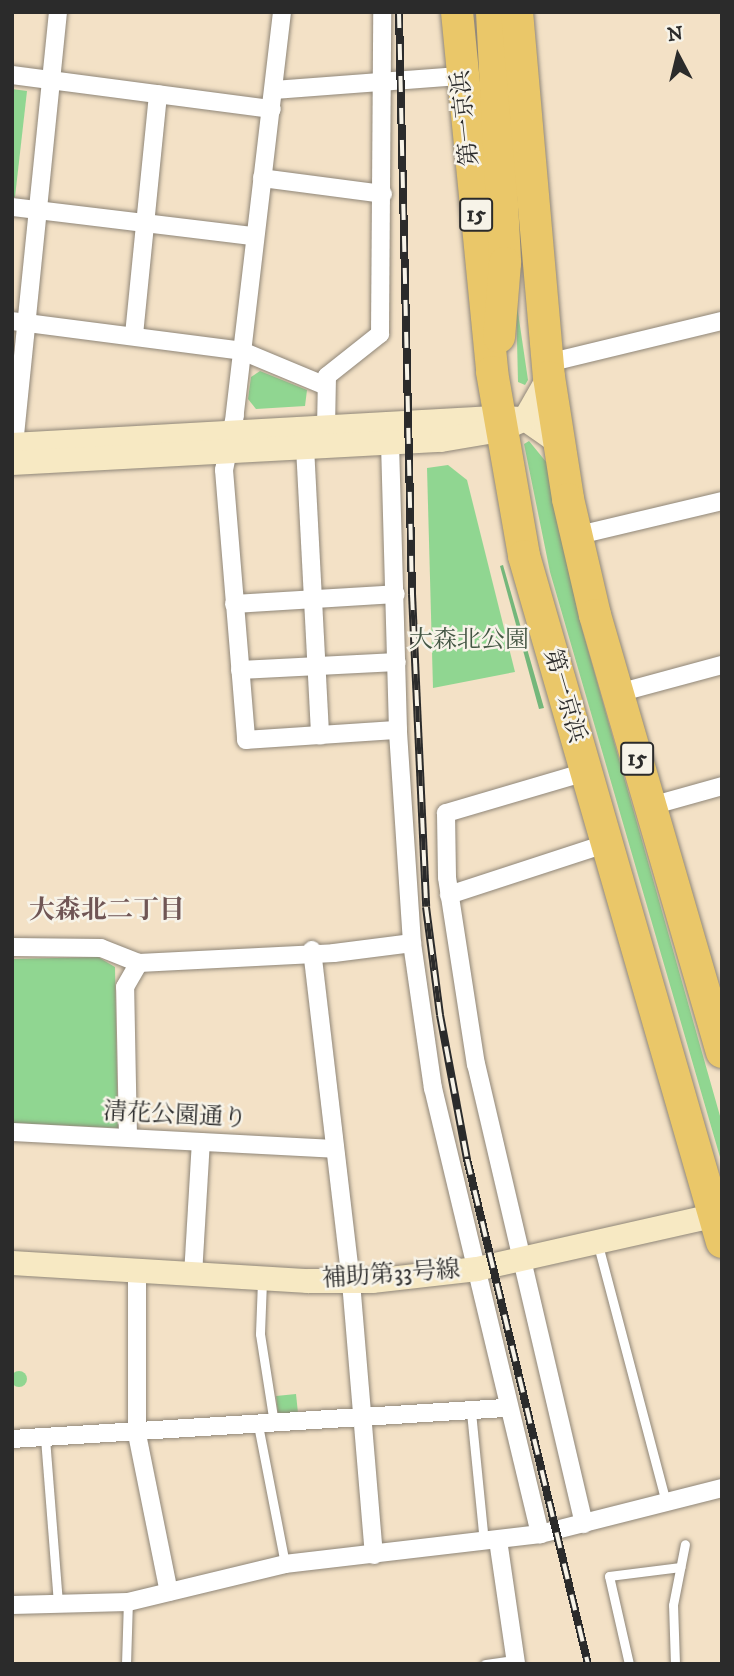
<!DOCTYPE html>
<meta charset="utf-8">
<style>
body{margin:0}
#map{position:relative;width:734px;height:1676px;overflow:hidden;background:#f3e1c6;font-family:"IM FELL DW Pica","Noto Serif JP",serif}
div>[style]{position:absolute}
.green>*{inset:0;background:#90d691;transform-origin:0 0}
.round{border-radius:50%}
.forest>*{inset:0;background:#74b77b}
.roads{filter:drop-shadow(0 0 2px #8f8678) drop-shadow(0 0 2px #8f8678)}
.lane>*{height:9px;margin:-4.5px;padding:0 4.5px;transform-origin:4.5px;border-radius:4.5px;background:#fff}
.street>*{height:18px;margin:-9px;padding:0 9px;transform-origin:9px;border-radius:9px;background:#fff}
.secondary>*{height:24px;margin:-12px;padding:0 12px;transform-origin:12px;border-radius:12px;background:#f7e9c3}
.highway>*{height:32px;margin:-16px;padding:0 16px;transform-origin:16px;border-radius:16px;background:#eac769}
.rail>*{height:8px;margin-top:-4px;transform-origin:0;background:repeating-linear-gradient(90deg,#f7f3e8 0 16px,#2b2b2b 0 32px);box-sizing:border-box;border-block:2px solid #2b2b2b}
span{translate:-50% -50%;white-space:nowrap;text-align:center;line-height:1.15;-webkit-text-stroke:5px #f7f3e8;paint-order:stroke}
.shield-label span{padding:2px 5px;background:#f7f3e8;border:2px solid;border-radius:5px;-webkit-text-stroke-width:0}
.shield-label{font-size:23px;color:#2b2b2b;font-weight:700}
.street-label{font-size:24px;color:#2b2b2b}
.park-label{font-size:24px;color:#445644}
.neighbourhood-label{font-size:26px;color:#705655;font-weight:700}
.frame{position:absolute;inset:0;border:14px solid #2b2b2b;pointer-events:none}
.north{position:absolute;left:643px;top:21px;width:70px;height:70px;-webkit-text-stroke:5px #f7f3e8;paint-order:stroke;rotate:353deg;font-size:19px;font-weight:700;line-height:28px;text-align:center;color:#2b2b2b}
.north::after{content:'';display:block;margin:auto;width:24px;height:32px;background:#2b2b2b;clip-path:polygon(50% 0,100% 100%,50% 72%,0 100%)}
</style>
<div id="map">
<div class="green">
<div style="clip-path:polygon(12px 89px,27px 91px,15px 197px,12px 197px)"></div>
<div style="clip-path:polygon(516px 299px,528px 380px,525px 385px,518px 382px)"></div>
<div style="clip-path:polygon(260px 371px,307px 390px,305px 406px,256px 409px,248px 399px,251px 377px)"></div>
<div style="clip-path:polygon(529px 441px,547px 463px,579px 618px,722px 1123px,722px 1164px,550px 572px,524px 444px)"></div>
<div style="clip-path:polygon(448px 465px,467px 480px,515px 672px,433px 688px,427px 468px)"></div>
<div style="clip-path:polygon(98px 957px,115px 967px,118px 1128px,12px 1123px,12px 959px)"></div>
<div class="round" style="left:11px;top:1371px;width:16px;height:16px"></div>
<div style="left:296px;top:1394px;width:20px;height:20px;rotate:84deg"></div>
</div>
<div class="forest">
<div style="clip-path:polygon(503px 565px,544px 708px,539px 709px,500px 566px)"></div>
</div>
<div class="roads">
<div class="lane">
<div style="left:598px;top:1245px;width:267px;rotate:75.2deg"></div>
<div style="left:262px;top:1281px;width:53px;rotate:92.2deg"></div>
<div style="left:260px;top:1334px;width:90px;rotate:81.1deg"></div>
<div style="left:471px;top:1412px;width:131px;rotate:84.3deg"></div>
<div style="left:258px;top:1425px;width:142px;rotate:79deg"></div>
<div style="left:45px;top:1438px;width:168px;rotate:85.5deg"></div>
<div style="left:126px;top:1664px;width:62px;rotate:-88.2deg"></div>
<div style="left:485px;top:1664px;width:30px;rotate:-8deg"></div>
<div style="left:629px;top:1664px;width:90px;rotate:-102.8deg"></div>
<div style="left:609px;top:1576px;width:72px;rotate:-7.2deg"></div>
<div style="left:675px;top:1664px;width:59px;rotate:-91.9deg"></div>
<div style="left:673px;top:1605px;width:62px;rotate:-78.9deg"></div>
</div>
<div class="street">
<div style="left:282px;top:12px;width:406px;rotate:96.7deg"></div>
<div style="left:235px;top:415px;width:56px;rotate:101.3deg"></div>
<div style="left:224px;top:470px;width:271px;rotate:85.3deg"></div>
<div style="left:246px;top:740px;width:152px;rotate:-3.8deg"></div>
<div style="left:12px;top:75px;width:262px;rotate:7.5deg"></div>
<div style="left:274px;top:90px;width:189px;rotate:-4.3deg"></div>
<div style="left:262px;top:178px;width:122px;rotate:7.5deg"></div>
<div style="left:12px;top:207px;width:243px;rotate:6.9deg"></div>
<div style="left:12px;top:321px;width:232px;rotate:7.4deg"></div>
<div style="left:242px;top:351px;width:91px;rotate:22.6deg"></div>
<div style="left:134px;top:335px;width:242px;rotate:-84.3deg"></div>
<div style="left:548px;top:363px;width:179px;rotate:-13.6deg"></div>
<div style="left:326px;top:428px;width:52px;rotate:-88.9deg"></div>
<div style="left:327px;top:376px;width:68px;rotate:-38.4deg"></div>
<div style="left:380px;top:334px;width:322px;rotate:-89.6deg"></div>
<div style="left:14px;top:445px;width:435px;rotate:-84.2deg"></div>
<div style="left:305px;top:447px;width:289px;rotate:87deg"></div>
<div style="left:575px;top:536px;width:151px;rotate:-13.4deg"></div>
<div style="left:234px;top:604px;width:162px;rotate:-3.5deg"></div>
<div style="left:240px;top:670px;width:157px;rotate:-2.9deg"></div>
<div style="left:618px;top:693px;width:108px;rotate:-15.1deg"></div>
<div style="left:651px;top:806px;width:74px;rotate:-15.7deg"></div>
<div style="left:449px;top:895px;width:164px;rotate:-18.1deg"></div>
<div style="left:412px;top:943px;width:147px;rotate:81.8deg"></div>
<div style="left:433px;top:1088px;width:459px;rotate:76.5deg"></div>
<div style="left:12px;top:947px;width:89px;rotate:0.6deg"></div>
<div style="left:101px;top:948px;width:41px;rotate:21.5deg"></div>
<div style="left:139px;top:963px;width:195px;rotate:-2.9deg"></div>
<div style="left:334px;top:953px;width:79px;rotate:-7.3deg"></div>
<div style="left:412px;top:943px;width:213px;rotate:-93.8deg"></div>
<div style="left:398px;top:730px;width:287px;rotate:-91.6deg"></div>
<div style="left:312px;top:950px;width:334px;rotate:83.3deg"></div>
<div style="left:351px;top:1282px;width:274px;rotate:85.2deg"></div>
<div style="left:12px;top:1132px;width:323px;rotate:3deg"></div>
<div style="left:128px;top:1137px;width:150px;rotate:-91.1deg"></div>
<div style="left:125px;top:987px;width:28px;rotate:-60deg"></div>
<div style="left:137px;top:1271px;width:163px;rotate:90deg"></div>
<div style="left:137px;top:1434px;width:161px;rotate:78.6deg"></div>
<div style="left:193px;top:1275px;width:133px;rotate:-86.6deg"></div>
<div style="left:12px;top:1439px;width:497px;rotate:-3.6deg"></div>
<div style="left:584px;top:1524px;width:472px;rotate:-103.2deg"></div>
<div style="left:476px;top:1065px;width:190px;rotate:-98.8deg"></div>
<div style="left:447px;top:877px;width:64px;rotate:-90.9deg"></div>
<div style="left:446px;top:813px;width:145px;rotate:-16.4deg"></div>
<div style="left:498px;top:1540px;width:125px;rotate:81.7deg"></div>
<div style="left:12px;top:1605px;width:116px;rotate:-1.5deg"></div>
<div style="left:128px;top:1602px;width:162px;rotate:-13.6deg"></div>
<div style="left:285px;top:1564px;width:257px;rotate:-6.7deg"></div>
<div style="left:540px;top:1534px;width:188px;rotate:-14.2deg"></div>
</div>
<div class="secondary">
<div style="left:12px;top:445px;width:487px;rotate:-3.2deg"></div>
<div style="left:498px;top:418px;width:27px;rotate:2deg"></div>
<div style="left:525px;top:419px;width:40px;rotate:34.9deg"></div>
<div style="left:12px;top:463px;width:430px;rotate:-3.1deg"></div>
<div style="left:441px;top:440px;width:60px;rotate:-9.6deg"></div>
<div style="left:500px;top:430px;width:27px;rotate:-24deg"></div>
<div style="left:525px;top:419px;width:48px;rotate:-60.3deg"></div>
<div style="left:12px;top:1263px;width:297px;rotate:3.5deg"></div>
<div style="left:308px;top:1281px;width:64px"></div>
<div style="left:372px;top:1281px;width:106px;rotate:-6.5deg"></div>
<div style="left:477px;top:1269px;width:251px;rotate:-12.7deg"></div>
</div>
<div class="highway">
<div style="left:457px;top:12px;width:362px;rotate:84.4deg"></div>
<div style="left:492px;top:372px;width:187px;rotate:80.1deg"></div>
<div style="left:524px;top:556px;width:714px;rotate:73.9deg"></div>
<div style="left:492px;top:12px;width:251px;rotate:87deg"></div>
<div style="left:505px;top:263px;width:74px;rotate:94.6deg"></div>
<div style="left:517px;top:12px;width:366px;rotate:85deg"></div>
<div style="left:549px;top:377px;width:123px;rotate:81.1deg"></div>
<div style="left:568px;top:499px;width:119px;rotate:76.9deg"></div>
<div style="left:595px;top:615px;width:455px;rotate:73.8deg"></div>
</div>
</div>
<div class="rail">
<div style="left:399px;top:12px;width:582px;rotate:88.72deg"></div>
<div style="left:412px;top:594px;width:313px;rotate:87.4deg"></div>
<div style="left:426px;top:907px;width:109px;rotate:82.6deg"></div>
<div style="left:440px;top:1015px;width:147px;rotate:79.4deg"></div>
<div style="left:467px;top:1159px;width:519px;rotate:76.53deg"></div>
</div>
<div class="shield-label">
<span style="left:476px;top:215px">15</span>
<span style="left:637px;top:759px">15</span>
</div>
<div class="street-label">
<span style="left:466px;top:118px;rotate:-96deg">第一京浜</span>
<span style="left:564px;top:696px;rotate:74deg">第一京浜</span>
<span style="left:175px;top:1116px;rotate:3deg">清花公園通り</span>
<span style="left:391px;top:1275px;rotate:-4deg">補助第33号線</span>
</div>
<div class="park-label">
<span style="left:469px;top:641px">大森北公園</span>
</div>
<div class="neighbourhood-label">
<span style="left:107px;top:911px">大森北二丁目</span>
</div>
<div class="frame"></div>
<div class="north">N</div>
</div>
